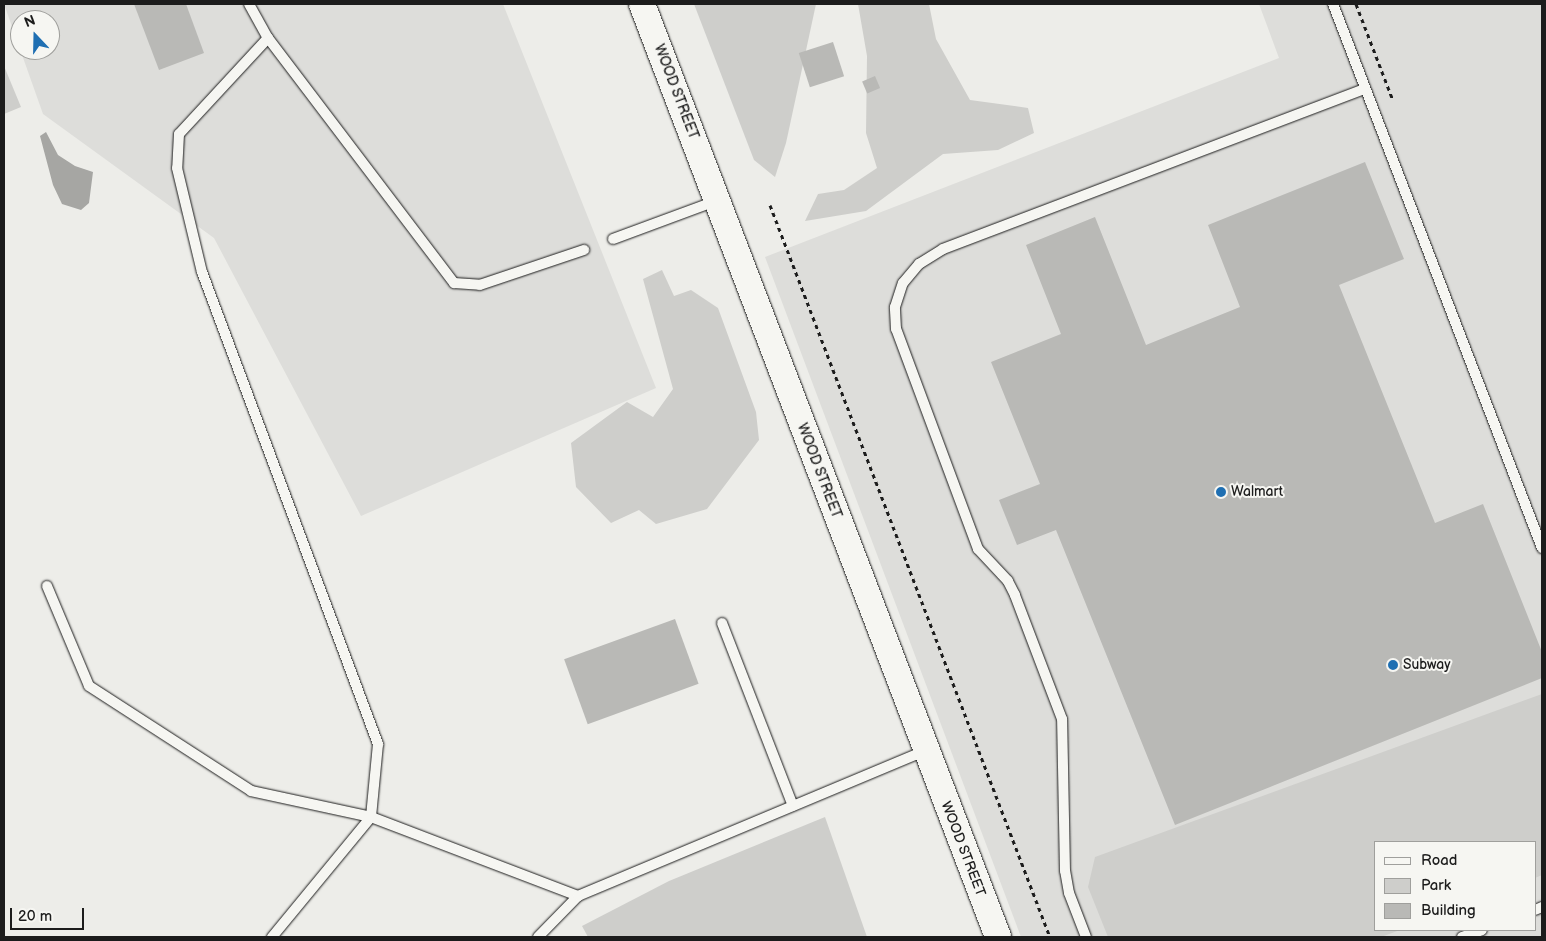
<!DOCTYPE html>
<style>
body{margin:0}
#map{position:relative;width:1546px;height:941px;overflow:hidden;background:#edede9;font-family:"Balsamiq Sans",sans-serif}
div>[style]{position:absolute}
.built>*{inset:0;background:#ddddda}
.green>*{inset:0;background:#cececb}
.water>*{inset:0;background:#a6a6a3}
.building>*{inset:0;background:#b9b9b6;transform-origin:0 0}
.path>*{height:3px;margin-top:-1.5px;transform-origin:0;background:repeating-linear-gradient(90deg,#1c1c1c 0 4px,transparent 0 8px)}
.roads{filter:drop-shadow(0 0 1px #1c1c1c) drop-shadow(0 0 1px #1c1c1c)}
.service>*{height:10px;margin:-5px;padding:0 5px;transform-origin:5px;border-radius:5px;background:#f6f6f2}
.tertiary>*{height:26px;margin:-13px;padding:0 13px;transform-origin:13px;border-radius:13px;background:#f6f6f2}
.dots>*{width:14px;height:14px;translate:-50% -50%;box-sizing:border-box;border:2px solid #f6f6f2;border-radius:50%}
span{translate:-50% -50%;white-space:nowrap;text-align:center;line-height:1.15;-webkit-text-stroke:4px #f6f6f2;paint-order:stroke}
.street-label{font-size:14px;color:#1c1c1c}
.poi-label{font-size:14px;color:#1c1c1c}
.left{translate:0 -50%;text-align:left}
.frame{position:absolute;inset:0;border:5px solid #1c1c1c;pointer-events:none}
.legend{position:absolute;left:1374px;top:841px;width:162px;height:90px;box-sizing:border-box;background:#f6f6f2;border:1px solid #9f9f9c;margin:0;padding:6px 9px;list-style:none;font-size:15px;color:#1c1c1c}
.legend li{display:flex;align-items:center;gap:10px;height:25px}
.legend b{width:25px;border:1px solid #9f9f9c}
.north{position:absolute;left:10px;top:10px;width:50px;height:50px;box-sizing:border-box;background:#f6f6f2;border:1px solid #9f9f9c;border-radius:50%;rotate:339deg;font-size:14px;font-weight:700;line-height:20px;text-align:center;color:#1c1c1c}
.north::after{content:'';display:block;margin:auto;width:18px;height:22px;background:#1f6fb2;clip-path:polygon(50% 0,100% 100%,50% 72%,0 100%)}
.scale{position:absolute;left:10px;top:908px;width:74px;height:22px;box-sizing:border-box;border:2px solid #1c1c1c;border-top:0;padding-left:6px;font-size:15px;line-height:18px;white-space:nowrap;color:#1c1c1c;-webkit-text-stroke:4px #f6f6f2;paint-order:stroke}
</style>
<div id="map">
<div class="built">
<div style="clip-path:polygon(evenodd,4px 4px,503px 4px,656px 388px,361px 516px,214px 238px,43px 114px,4px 4px,20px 20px,50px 20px,50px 50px,20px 50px,20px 20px)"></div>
<div style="clip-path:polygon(evenodd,1259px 4px,1542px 4px,1542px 937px,1021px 937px,765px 257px,1279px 58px,1259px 4px,1375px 842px,1535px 842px,1535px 930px,1375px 930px,1375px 842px)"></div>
</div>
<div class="green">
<div style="clip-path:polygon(694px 4px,816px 4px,786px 143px,775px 177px,754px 160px)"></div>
<div style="clip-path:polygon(858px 4px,929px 4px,936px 39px,970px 100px,1028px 108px,1034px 133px,998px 150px,943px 154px,866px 211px,805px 221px,818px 194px,844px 190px,877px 168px,866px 133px,867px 56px)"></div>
<div style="clip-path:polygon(4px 66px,21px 107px,4px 114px)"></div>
<div style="clip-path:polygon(662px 270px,674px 296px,691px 290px,718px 308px,756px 412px,759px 440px,707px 509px,656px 524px,639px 510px,611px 523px,576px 487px,571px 443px,627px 402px,653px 417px,673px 389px,643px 279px)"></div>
<div style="clip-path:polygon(1542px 694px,1542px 875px,1535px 878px,1535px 842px,1375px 842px,1375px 930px,1400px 930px,1381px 937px,1108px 937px,1088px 887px,1095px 857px)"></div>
<div style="clip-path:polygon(825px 817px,867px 937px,588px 937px,582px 926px,669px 881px)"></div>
</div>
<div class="water">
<div style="clip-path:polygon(46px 132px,58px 155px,75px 166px,93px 172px,89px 203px,81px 210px,62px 204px,53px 185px,40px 136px)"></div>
</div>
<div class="building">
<div style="clip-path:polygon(134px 4px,186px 4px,204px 53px,159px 70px)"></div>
<div style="left:833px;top:42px;width:36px;height:36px;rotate:72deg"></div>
<div style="left:875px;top:76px;width:13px;height:14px;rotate:67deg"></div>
<div style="clip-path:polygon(1365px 162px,1404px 259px,1339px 285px,1435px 523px,1483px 504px,1542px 652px,1542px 678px,1175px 825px,1056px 530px,1017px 545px,999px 500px,1040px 484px,991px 362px,1061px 334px,1026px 245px,1095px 217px,1146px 345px,1240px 307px,1208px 225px)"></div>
<div style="left:675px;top:619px;width:69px;height:118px;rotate:70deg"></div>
</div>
<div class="path">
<div style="left:1356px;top:4px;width:101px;rotate:69deg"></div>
<div style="left:770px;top:205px;width:784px;rotate:69.07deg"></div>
</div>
<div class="roads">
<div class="service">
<div style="left:249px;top:4px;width:39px;rotate:61deg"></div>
<div style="left:268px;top:38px;width:308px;rotate:52.8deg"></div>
<div style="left:454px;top:283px;width:26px;rotate:4deg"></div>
<div style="left:480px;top:285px;width:110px;rotate:-18.6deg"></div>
<div style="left:1333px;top:4px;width:583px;rotate:68.98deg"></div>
<div style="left:268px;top:38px;width:131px;rotate:132.8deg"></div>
<div style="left:179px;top:134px;width:34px;rotate:93deg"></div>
<div style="left:177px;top:168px;width:107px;rotate:76.5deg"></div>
<div style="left:202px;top:272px;width:504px;rotate:69.55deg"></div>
<div style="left:378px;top:744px;width:73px;rotate:95.5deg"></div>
<div style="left:371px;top:817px;width:222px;rotate:20.9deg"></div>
<div style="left:613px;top:239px;width:110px;rotate:-20.3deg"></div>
<div style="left:47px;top:586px;width:108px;rotate:67.2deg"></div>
<div style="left:89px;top:686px;width:193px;rotate:32.9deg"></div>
<div style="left:251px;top:791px;width:123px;rotate:12.2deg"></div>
<div style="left:371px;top:817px;width:156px;rotate:129.5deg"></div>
<div style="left:722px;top:623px;width:196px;rotate:68.8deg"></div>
<div style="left:1535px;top:910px;width:8px;rotate:-23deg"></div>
<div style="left:538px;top:937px;width:57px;rotate:-45.7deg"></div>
<div style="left:578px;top:896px;width:376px;rotate:-22.7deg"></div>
<div style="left:1086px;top:937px;width:47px;rotate:-111.1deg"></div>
<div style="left:1069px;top:893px;width:22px;rotate:-100deg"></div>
<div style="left:1065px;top:871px;width:152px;rotate:-91.1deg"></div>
<div style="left:1062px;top:719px;width:133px;rotate:-110.8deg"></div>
<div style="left:1015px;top:595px;width:16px;rotate:-117deg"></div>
<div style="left:1008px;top:581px;width:44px;rotate:-133.2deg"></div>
<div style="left:978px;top:549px;width:235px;rotate:-110.4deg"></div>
<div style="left:896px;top:329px;width:22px;rotate:-93deg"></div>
<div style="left:895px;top:307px;width:25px;rotate:-72deg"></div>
<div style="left:903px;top:283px;width:25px;rotate:-50deg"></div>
<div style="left:919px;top:264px;width:28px;rotate:-32deg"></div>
<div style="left:943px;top:249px;width:451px;rotate:-20.8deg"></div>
<div style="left:1462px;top:937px;width:21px;rotate:-19deg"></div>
</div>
<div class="tertiary">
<div style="left:642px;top:4px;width:999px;rotate:69.11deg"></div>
</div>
</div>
<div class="dots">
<div style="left:1221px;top:492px;background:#1f6fb2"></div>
<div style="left:1393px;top:665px;background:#1f6fb2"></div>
</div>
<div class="street-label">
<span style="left:676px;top:92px;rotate:69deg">WOOD STREET</span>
<span style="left:819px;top:471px;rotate:69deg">WOOD STREET</span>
<span style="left:963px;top:849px;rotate:69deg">WOOD STREET</span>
</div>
<div class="poi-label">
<span class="left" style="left:1231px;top:492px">Walmart</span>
<span class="left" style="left:1403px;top:665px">Subway</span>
</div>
<div class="frame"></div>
<ul class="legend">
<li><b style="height:6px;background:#f6f6f2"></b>Road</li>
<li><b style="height:14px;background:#cececb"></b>Park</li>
<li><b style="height:14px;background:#b9b9b6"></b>Building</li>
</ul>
<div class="north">N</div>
<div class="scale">20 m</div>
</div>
